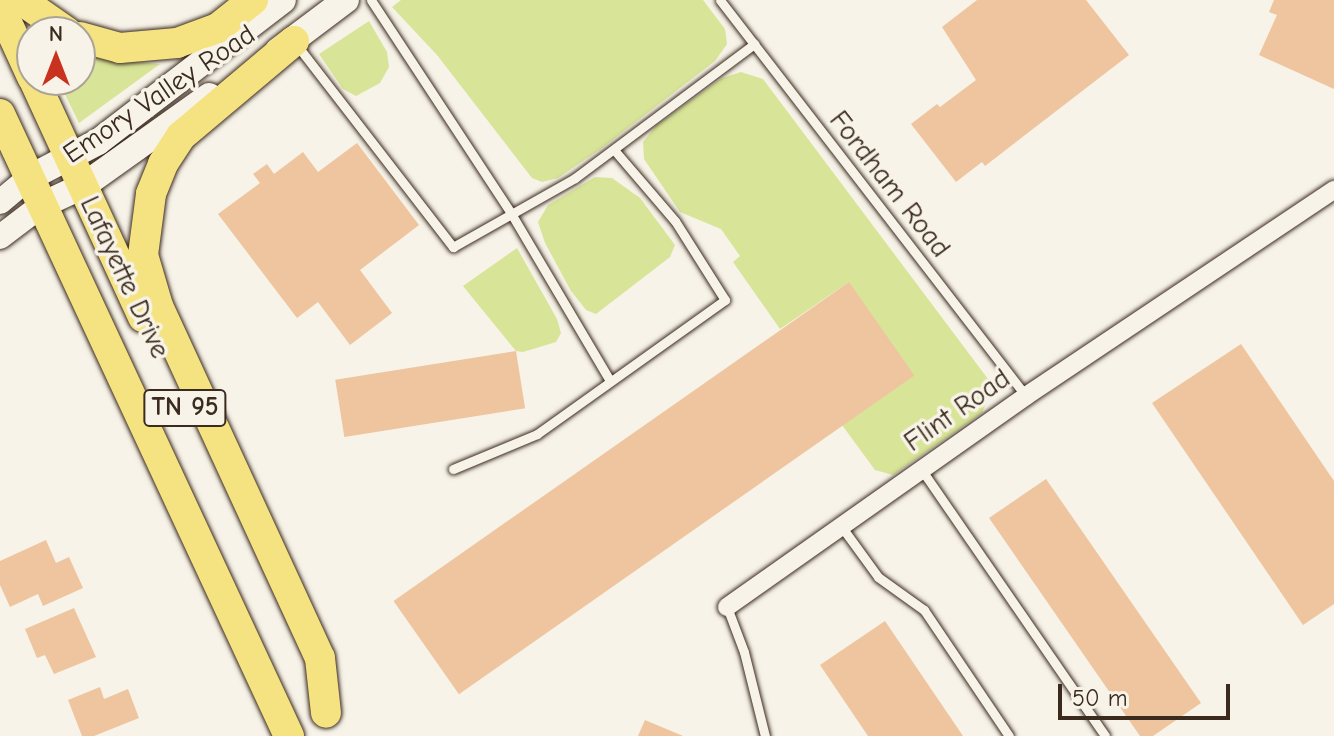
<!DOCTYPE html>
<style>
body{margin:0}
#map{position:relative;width:1334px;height:736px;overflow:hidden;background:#f7f3e8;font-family:"Comic Neue",sans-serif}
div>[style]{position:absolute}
.green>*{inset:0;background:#d8e497}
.building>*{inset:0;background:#eec59e;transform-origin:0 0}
.roads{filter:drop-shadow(0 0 2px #3b2a1e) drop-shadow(0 0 2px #3b2a1e)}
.service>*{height:9px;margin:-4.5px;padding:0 4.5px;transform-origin:4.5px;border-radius:4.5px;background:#f7f3e8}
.minor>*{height:18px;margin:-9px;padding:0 9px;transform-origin:9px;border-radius:9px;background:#f7f3e8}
.tertiary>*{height:24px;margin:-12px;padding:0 12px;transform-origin:12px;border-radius:12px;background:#f7f3e8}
.secondary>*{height:26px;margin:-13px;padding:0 13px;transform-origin:13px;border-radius:13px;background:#f7f3e8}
.primary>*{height:30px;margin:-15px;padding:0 15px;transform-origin:15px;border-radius:15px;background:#f5e382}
span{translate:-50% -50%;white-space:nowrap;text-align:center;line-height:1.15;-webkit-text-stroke:7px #f7f3e8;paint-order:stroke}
.shield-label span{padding:2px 6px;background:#f7f3e8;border:2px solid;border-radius:6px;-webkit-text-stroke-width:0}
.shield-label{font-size:26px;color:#3b2a1e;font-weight:700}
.street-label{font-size:28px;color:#3b2a1e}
.north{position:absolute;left:16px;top:16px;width:80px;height:80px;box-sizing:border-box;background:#f7f3e8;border:2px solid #aca397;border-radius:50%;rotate:0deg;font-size:22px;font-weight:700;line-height:32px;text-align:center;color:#3b2a1e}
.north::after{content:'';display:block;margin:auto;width:28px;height:36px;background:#c8321e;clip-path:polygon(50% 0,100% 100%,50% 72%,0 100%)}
.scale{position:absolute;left:1058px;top:684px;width:172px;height:36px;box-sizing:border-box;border:4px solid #3b2a1e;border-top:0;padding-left:10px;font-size:24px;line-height:28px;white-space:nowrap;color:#3b2a1e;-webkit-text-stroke:6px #f7f3e8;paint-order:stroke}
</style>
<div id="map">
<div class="green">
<div style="clip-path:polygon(401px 0,703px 0,725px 29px,727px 44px,715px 61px,602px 148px,558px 178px,542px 182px,532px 178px,437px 55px,392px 7px)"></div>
<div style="clip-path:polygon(369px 21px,387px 52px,389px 67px,380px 83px,356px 96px,343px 89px,319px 54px)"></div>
<div style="clip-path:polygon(80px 52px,112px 60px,160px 64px,79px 123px,58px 80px,80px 80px)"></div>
<div style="clip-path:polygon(741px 72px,763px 79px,988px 379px,989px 396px,982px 413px,893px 475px,875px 470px,842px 425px,849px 282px,780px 329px,733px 262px,740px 256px,721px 229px,680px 212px,644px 159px,643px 142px,656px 126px,722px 78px)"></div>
<div style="clip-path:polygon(595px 177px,612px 178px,640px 198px,675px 245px,670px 257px,596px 314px,586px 310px,571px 291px,545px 243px,538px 222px,548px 205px)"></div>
<div style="clip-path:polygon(517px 248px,557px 319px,561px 333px,556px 342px,523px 352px,516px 351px,463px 286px)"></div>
</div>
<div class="building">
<div style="clip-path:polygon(977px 0,1086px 0,1129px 55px,985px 166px,982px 162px,956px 182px,911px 124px,937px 104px,940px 107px,976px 80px,942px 27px)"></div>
<div style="clip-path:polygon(1274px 0,1334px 0,1334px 89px,1259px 55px,1277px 15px,1269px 12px)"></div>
<div style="clip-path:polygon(357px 143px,419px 225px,360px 270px,392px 313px,350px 345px,318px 302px,297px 318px,218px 214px,260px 183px,253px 174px,267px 164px,274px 174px,303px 152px,318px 172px)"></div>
<div style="left:849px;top:282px;width:114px;height:556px;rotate:55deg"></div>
<div style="clip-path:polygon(1241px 344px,1334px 481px,1334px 604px,1303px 625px,1152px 403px)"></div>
<div style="left:516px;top:351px;width:58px;height:183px;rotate:81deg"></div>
<div style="clip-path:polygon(1046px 479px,1201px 703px,1153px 736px,1140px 736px,989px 518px)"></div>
<div style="clip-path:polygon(46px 540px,56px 563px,69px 557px,83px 588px,43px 606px,38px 594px,10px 607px,0 585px,0 561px)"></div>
<div style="clip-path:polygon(74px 608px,96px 657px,54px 674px,45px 655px,37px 658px,25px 629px)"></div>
<div style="clip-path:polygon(885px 621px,963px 736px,868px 736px,820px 665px)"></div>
<div style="clip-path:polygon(100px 687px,104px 699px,128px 689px,139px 718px,94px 736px,82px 736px,68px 700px)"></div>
<div style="clip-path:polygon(645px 720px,683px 736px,638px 736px)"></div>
</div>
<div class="roads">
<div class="service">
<div style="left:371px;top:0;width:257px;rotate:56.7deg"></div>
<div style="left:512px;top:215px;width:193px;rotate:59.4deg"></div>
<div style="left:720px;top:0;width:500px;rotate:52.31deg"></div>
<div style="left:296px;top:44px;width:257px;rotate:52.3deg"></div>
<div style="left:453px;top:247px;width:140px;rotate:-29.5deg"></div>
<div style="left:575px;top:178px;width:224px;rotate:-36.8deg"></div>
<div style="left:453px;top:469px;width:91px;rotate:-22.6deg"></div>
<div style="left:537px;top:434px;width:231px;rotate:-35.5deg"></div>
<div style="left:725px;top:300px;width:93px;rotate:-122.3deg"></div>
<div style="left:675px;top:221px;width:92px;rotate:-130.6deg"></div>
<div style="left:921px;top:469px;width:324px;rotate:55.4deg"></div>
<div style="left:841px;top:526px;width:63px;rotate:54deg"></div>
<div style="left:878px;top:577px;width:57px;rotate:35.7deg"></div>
<div style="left:924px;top:610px;width:152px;rotate:56deg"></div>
<div style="left:727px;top:607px;width:48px;rotate:69.3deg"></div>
<div style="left:744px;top:652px;width:87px;rotate:76deg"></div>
</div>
<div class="minor">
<div style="left:727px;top:607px;width:366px;rotate:-35.2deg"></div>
<div style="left:1026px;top:396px;width:371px;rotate:-33.8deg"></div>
</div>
<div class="tertiary">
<div style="left:0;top:202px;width:38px;rotate:-40deg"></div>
<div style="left:0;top:237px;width:53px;rotate:-37.3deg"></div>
</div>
<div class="secondary">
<div style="left:278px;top:51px;width:85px;rotate:-36.9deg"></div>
<div style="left:29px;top:178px;width:78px;rotate:-27.6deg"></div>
<div style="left:98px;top:142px;width:233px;rotate:-37.5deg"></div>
<div style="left:42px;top:205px;width:45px;rotate:-24.9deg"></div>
<div style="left:83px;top:186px;width:155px;rotate:-35.5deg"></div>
</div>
<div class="primary">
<div style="left:21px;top:0;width:56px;rotate:34.8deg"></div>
<div style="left:0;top:7px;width:77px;rotate:65.4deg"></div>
<div style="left:80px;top:37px;width:41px;rotate:15.4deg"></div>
<div style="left:120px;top:48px;width:57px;rotate:-5deg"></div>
<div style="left:177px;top:43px;width:44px;rotate:-20.1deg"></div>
<div style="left:218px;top:28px;width:45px;rotate:-38.7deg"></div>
<div style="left:294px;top:41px;width:148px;rotate:139.9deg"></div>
<div style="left:181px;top:136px;width:33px;rotate:123deg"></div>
<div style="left:163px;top:164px;width:32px;rotate:112deg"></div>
<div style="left:151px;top:194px;width:62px;rotate:97.5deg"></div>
<div style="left:143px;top:255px;width:53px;rotate:73.6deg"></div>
<div style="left:158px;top:306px;width:387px;rotate:65.3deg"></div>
<div style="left:320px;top:658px;width:55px;rotate:83.8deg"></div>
<div style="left:34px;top:80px;width:261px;rotate:65.3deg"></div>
<div style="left:0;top:114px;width:686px;rotate:65.08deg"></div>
</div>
</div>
<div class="shield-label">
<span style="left:185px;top:408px">TN 95</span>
</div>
<div class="street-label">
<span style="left:159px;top:94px;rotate:-34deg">Emory Valley Road</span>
<span style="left:890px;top:184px;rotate:52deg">Fordham Road</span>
<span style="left:125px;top:277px;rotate:65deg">Lafayette Drive</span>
<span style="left:957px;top:410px;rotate:-35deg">Flint Road</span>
</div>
<div class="north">N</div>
<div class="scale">50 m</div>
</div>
